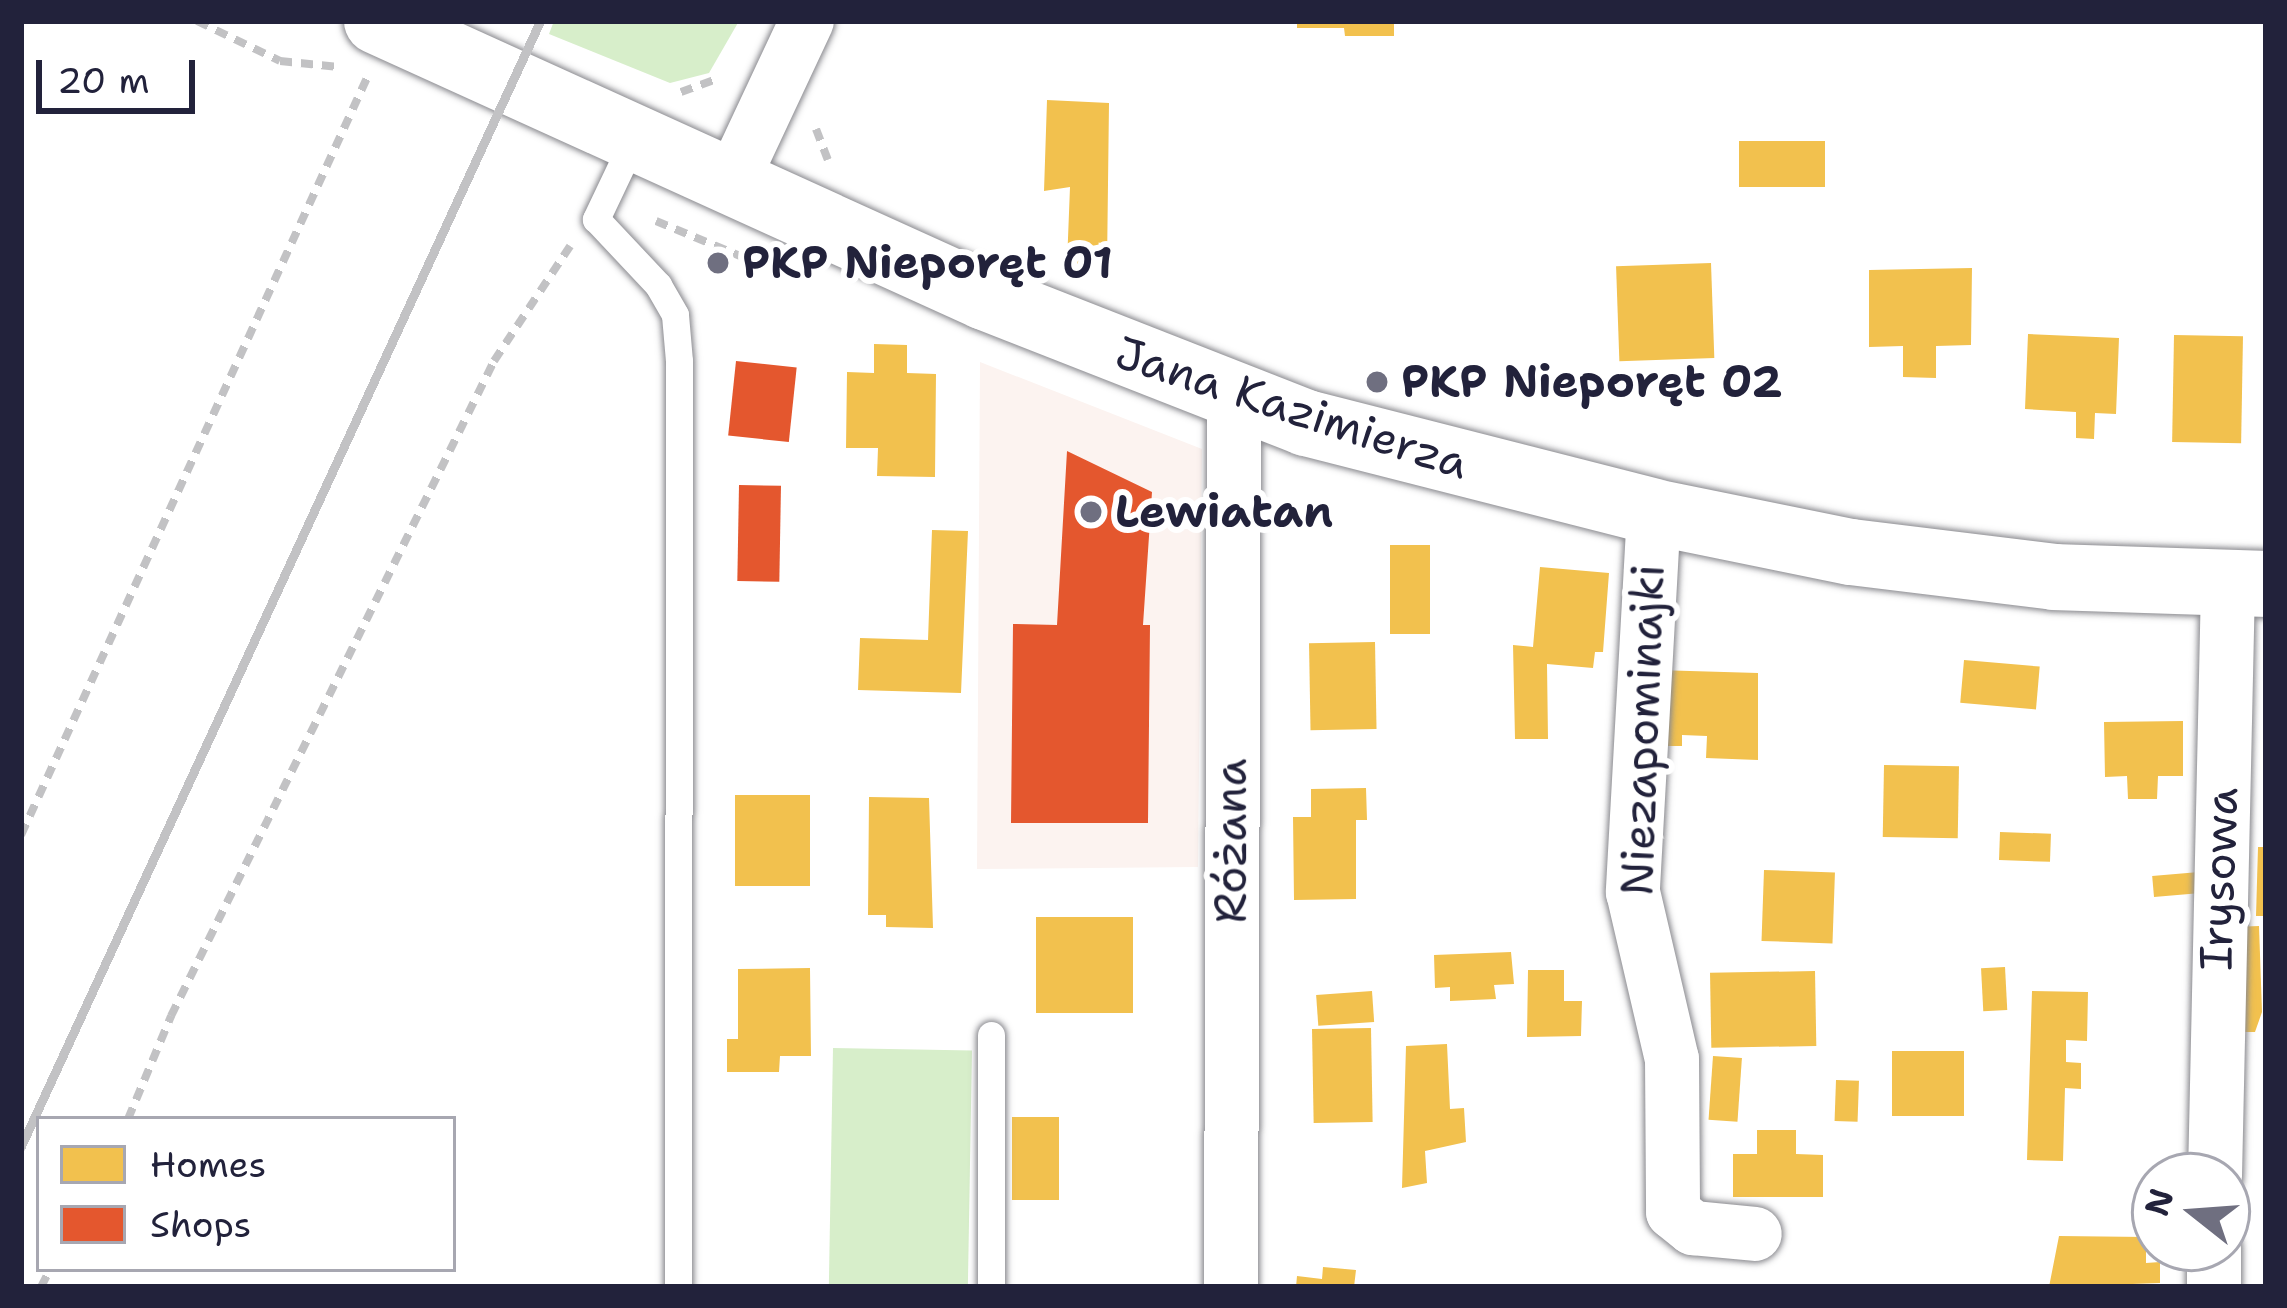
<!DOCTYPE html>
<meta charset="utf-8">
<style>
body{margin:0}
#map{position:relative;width:2287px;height:1308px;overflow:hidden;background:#fff;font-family:"Shantell Sans",sans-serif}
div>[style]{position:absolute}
.built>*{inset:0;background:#fcf3f0}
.green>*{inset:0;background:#d7eeca;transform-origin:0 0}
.homes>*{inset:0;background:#f2c14e;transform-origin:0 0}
.shops>*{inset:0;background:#e4572e;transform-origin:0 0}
.path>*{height:8px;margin-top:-4px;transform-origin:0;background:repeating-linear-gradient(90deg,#c2c2c4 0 12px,transparent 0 21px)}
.roads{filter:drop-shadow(0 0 3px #8a8a8f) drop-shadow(0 0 3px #8a8a8f)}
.lane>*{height:27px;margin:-13.5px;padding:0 13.5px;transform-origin:13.5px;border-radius:13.5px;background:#fff}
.street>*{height:54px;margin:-27px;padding:0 27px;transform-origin:27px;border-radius:27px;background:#fff}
.secondary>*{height:66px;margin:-33px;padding:0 33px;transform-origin:33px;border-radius:33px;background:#fff}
.rail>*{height:9px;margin:-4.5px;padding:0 4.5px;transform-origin:4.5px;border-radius:4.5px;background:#c2c2c4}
.dots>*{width:33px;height:33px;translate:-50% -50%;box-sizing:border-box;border:6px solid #fff;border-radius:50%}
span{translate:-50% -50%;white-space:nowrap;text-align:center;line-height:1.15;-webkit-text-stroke:12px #fff;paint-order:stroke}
.poi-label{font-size:45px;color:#22223b;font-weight:700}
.left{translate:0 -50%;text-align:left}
.street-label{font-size:45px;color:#22223b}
.frame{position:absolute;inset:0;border:24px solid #22223b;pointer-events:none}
.legend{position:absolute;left:36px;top:1116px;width:420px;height:156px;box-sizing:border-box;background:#fff;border:3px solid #a7a7b1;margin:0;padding:15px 21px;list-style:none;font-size:36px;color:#22223b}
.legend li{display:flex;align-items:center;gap:24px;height:60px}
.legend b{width:60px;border:3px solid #a7a7b1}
.north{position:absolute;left:2131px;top:1152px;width:120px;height:120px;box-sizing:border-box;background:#fff;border:3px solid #a7a7b1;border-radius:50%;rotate:287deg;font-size:33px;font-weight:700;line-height:48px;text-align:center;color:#22223b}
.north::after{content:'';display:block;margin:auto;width:42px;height:54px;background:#6f6f80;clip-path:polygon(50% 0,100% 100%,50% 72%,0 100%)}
.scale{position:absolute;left:36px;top:60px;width:159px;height:54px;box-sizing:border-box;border:6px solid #22223b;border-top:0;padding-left:15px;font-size:36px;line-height:42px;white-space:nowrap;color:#22223b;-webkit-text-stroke:9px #fff;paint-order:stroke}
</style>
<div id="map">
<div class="built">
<div style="clip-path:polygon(980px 362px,1202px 449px,1198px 867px,977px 869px)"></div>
</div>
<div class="green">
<div style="clip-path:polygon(554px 21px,739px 21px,709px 73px,670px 83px,549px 34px)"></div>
<div style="left:833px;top:1048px;width:139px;height:239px;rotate:1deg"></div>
</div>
<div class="homes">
<div style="clip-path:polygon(1297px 21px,1394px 21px,1394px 36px,1345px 36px,1344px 28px,1297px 28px)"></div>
<div style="clip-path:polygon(1047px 100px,1109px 103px,1107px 266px,1067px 264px,1070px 187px,1044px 191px)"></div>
<div style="left:1739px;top:141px;width:86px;height:46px"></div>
<div style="left:1711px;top:263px;width:95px;height:95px;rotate:88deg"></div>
<div style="clip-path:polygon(1972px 268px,1971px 345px,1936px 346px,1936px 378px,1903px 377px,1903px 346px,1869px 347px,1869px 270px)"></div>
<div style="clip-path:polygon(2028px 334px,2119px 338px,2116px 414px,2095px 413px,2094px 439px,2076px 438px,2076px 412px,2025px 409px)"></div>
<div style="left:2174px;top:335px;width:69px;height:107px;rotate:1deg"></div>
<div style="clip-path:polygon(874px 344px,907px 345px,907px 373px,936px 374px,935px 477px,877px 476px,878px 448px,846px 448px,847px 372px,874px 373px)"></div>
<div style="clip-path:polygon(932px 530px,968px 531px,961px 693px,858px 690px,860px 638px,928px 640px)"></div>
<div style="left:1390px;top:545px;width:40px;height:89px"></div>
<div style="clip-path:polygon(1540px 567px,1609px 573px,1603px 652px,1595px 652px,1593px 668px,1547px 664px,1548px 739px,1515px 739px,1513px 645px,1533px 647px)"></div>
<div style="left:1375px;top:642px;width:87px;height:66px;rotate:89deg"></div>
<div style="left:1964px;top:660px;width:76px;height:43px;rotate:5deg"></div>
<div style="clip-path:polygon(1656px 670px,1758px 673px,1758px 760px,1706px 758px,1707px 736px,1682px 735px,1682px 746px,1668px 746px)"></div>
<div style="clip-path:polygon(2183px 721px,2183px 776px,2158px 776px,2157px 799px,2128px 799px,2127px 776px,2105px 777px,2104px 722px)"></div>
<div style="left:1884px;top:765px;width:75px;height:72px;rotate:1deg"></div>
<div style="clip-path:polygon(1366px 788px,1367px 820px,1356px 820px,1356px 899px,1294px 900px,1293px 817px,1311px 817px,1311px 789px)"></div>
<div style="left:735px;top:795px;width:75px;height:91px"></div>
<div style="clip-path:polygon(869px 797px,929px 798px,933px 928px,886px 927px,886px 915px,868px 915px)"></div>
<div style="left:2000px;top:832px;width:51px;height:28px;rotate:2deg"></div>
<div style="clip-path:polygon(2258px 847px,2266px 847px,2266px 916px,2256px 916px)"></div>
<div style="left:1764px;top:870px;width:71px;height:71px;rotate:2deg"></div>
<div style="left:2199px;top:872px;width:21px;height:47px;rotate:85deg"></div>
<div style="left:1036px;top:917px;width:97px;height:96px"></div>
<div style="clip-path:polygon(2259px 926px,2262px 1012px,2255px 1032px,2237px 1032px,2233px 927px)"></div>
<div style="clip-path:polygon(1511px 952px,1514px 984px,1494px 985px,1496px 999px,1450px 1001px,1450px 987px,1435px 988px,1434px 955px)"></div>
<div style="left:2005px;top:967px;width:43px;height:24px;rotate:87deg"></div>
<div style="clip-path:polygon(810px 968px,811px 1056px,780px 1056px,779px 1072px,727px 1072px,727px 1039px,738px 1039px,738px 969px)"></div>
<div style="clip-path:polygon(1528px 970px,1564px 970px,1564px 1001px,1582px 1001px,1581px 1036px,1527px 1037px)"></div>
<div style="left:1815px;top:971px;width:75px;height:105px;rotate:89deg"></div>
<div style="left:1372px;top:991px;width:31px;height:56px;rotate:86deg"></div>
<div style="clip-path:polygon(2032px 991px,2088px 992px,2087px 1041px,2066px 1040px,2066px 1062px,2081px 1063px,2081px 1089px,2065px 1088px,2063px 1161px,2027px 1160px)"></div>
<div style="left:1371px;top:1028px;width:94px;height:59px;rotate:89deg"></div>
<div style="clip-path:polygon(1447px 1044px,1450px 1109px,1464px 1108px,1466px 1142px,1425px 1151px,1427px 1183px,1402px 1188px,1406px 1046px)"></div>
<div style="left:1892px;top:1051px;width:72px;height:65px"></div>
<div style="left:1713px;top:1056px;width:29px;height:64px;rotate:4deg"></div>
<div style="left:1836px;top:1080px;width:23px;height:41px;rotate:2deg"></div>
<div style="left:1012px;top:1117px;width:47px;height:83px"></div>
<div style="clip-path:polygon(1757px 1130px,1796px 1130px,1796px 1154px,1823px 1155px,1823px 1197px,1733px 1197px,1733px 1154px,1757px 1154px)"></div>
<div style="clip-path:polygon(2059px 1236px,2146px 1237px,2146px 1263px,2160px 1262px,2160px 1283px,2049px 1287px)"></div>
<div style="clip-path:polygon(1323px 1267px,1356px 1270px,1354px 1287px,1296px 1287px,1297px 1276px,1322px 1279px)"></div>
</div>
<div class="shops">
<div style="left:736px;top:361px;width:61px;height:75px;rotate:6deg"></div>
<div style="clip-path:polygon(1067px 451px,1152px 492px,1143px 625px,1150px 625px,1148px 823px,1011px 823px,1013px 624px,1057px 625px)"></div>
<div style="left:739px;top:485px;width:42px;height:96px;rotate:1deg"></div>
</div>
<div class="path">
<div style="left:197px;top:21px;width:92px;rotate:25.7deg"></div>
<div style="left:280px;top:61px;width:59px;rotate:5.8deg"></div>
<div style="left:681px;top:92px;width:38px;rotate:-20deg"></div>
<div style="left:816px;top:129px;width:33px;rotate:69deg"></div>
<div style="left:656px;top:221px;width:135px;rotate:22.6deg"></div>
<div style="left:21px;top:835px;width:832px;rotate:-65.44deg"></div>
<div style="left:128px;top:1119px;width:112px;rotate:-67.3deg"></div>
<div style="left:171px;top:1016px;width:730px;rotate:-63.75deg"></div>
<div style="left:494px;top:361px;width:138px;rotate:-56.5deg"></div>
<div style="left:41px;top:1287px;width:20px;rotate:-63deg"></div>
</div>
<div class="roads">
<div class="lane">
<div style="left:634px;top:139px;width:89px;rotate:115.4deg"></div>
<div style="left:596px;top:219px;width:91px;rotate:46.8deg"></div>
<div style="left:658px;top:285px;width:34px;rotate:60deg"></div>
<div style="left:675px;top:315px;width:46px;rotate:85deg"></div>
<div style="left:679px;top:361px;width:926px;rotate:90.06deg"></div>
<div style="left:991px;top:1287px;width:252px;rotate:-90deg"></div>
</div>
<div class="street">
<div style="left:731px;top:183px;width:179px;rotate:-64.9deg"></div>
<div style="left:1654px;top:512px;width:381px;rotate:93.2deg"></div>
<div style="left:1633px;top:892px;width:171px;rotate:76.9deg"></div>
<div style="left:1672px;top:1059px;width:153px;rotate:89.6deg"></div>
<div style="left:1673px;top:1212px;width:26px;rotate:39deg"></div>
<div style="left:1693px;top:1228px;width:62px;rotate:5.5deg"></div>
<div style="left:2215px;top:1176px;width:593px;rotate:-88.74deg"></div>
<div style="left:1231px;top:1287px;width:891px;rotate:-89.81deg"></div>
<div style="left:2214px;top:1287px;width:39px;rotate:-90deg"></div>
</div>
<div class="secondary">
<div style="left:377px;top:21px;width:668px;rotate:24.42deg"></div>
<div style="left:985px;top:297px;width:345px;rotate:21.4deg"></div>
<div style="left:1306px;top:423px;width:359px;rotate:14.3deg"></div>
<div style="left:1654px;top:512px;width:201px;rotate:11.5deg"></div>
<div style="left:1851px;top:552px;width:206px;rotate:7deg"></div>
<div style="left:2055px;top:577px;width:211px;rotate:1.9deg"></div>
</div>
</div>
<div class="rail">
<div style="left:21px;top:1146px;width:1239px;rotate:-65.23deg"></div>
</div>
<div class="dots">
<div style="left:718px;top:263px;background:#6f6f80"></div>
<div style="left:1377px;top:382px;background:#6f6f80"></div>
<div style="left:1091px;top:512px;background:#6f6f80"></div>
</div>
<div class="poi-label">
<span class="left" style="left:742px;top:263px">PKP Nieporęt 01</span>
<span class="left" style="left:1401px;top:382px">PKP Nieporęt 02</span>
<span class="left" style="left:1115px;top:512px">Lewiatan</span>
</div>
<div class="street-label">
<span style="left:1292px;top:408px;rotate:18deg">Jana Kazimierza</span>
<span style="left:1643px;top:730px;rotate:-88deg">Niezapominajki</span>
<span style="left:1231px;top:841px;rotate:-90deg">Różana</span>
<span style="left:2219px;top:879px;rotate:-88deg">Irysowa</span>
</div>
<div class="frame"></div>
<ul class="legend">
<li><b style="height:33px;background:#f2c14e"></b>Homes</li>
<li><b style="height:33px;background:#e4572e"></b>Shops</li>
</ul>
<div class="north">N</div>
<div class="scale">20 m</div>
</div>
